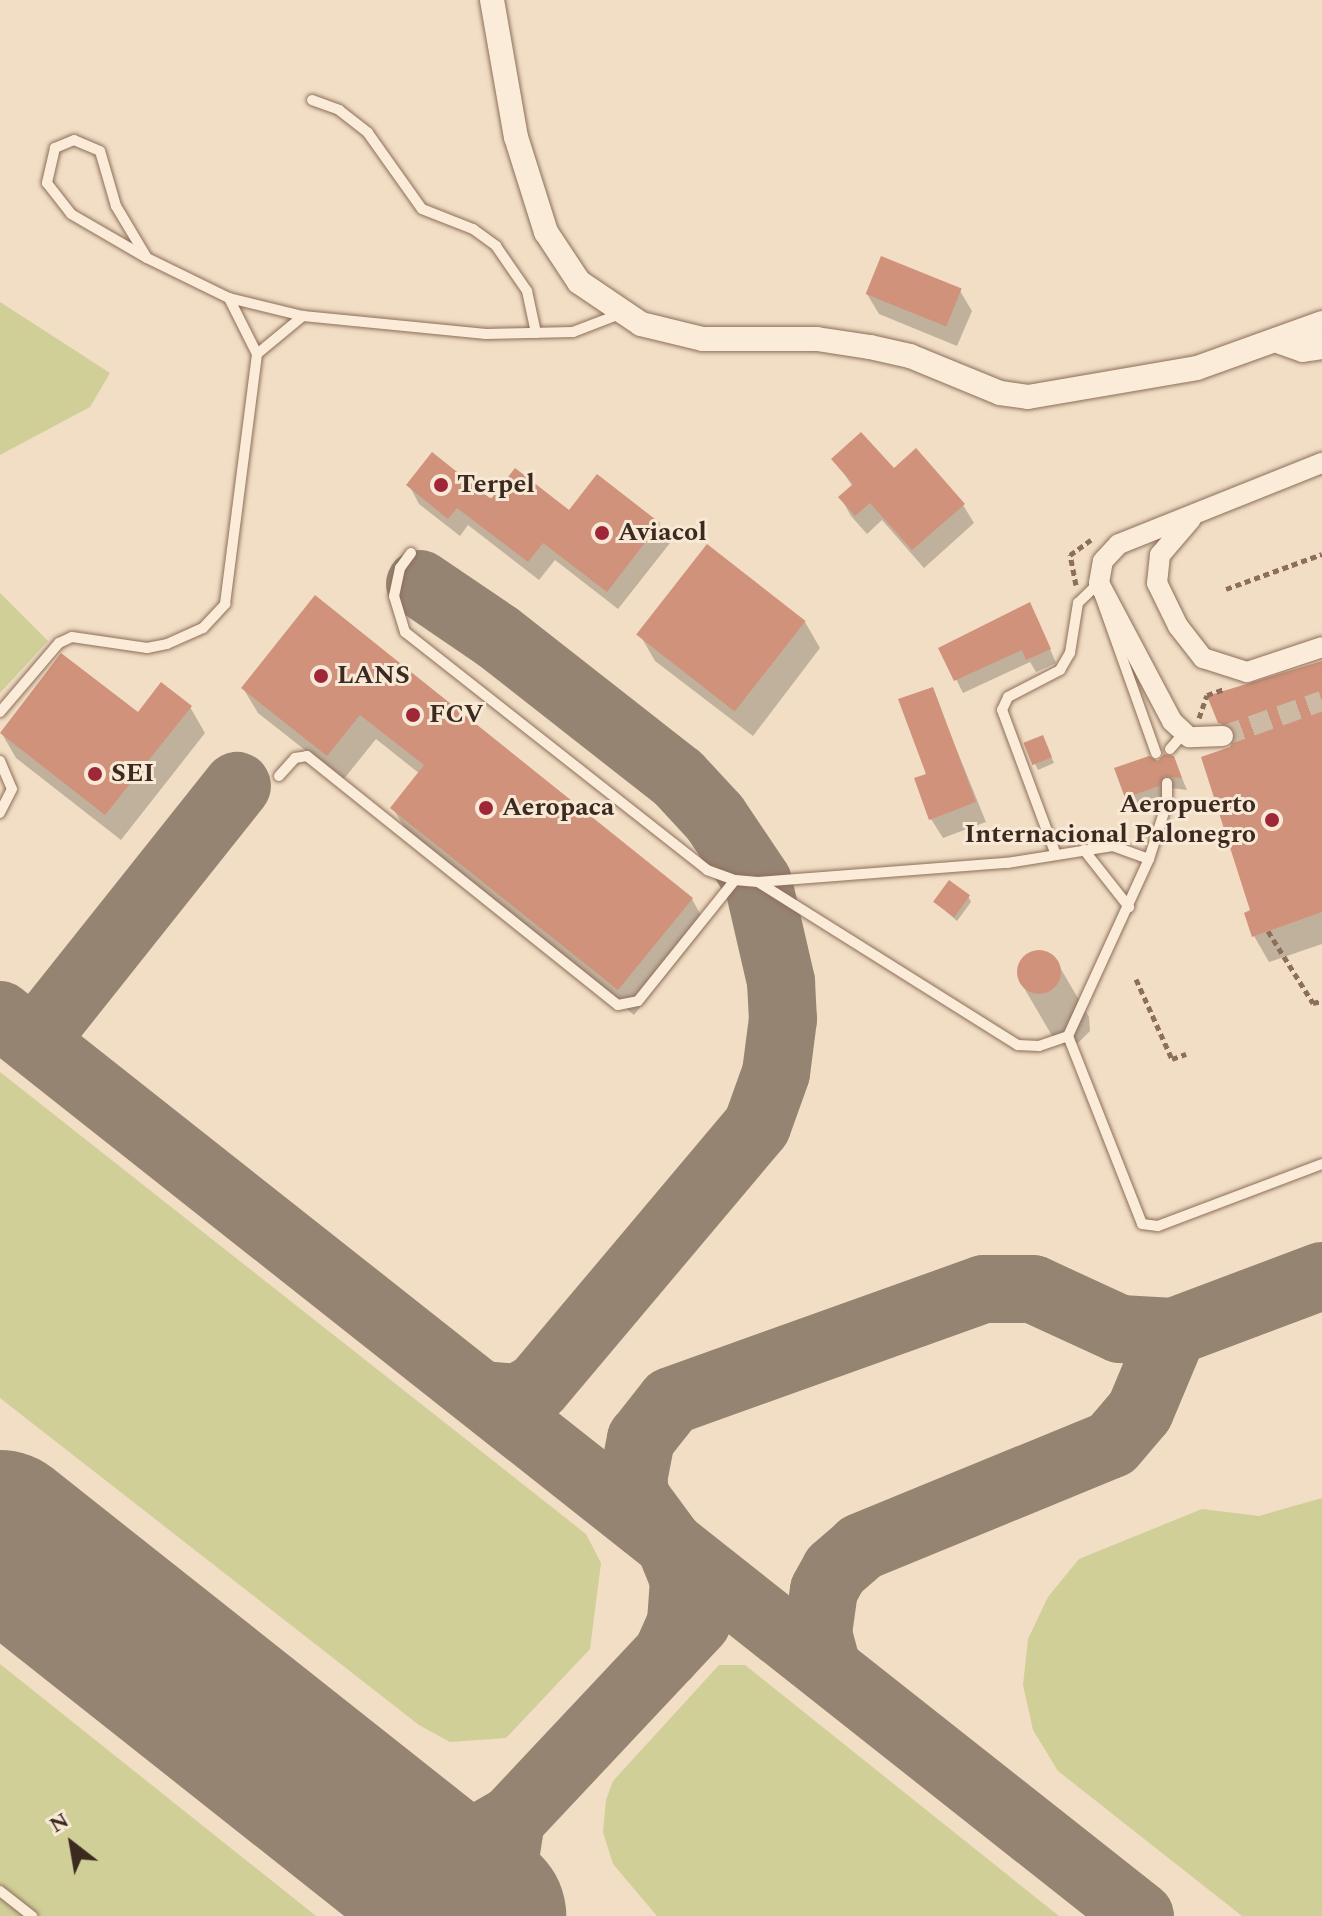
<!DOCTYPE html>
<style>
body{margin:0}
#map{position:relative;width:1322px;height:1916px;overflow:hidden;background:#f1dec5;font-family:Spectral,serif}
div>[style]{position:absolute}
.green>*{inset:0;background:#d0cf98}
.shadow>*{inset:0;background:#0003}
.taxiway>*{height:68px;margin:-34px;padding:0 34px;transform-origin:34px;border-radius:34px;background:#968472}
.runway>*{height:170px;margin:-85px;padding:0 85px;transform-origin:85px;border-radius:85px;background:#968472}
.building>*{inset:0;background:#d0927a;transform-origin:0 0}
.round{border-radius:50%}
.minor-tunnel>*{height:20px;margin-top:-10px;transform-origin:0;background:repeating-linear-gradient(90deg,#cdbaa4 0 20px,transparent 0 30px)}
.path>*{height:5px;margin-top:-2.5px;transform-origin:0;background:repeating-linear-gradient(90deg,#8d6e5a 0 6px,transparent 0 10px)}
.roads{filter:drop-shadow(0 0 2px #8d6e5a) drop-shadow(0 0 2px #8d6e5a)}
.service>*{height:10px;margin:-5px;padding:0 5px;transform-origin:5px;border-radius:5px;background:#faecd9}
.minor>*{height:20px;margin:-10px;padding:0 10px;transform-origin:10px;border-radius:10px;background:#faecd9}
.tertiary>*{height:24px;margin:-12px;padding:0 12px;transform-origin:12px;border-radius:12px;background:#faecd9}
.dots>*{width:22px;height:22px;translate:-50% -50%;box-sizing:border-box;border:4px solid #f7e9d6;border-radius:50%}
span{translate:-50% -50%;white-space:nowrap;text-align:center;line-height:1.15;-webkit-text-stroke:6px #f7e9d6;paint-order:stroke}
.poi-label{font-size:26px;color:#3c291f;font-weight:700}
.left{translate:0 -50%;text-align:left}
.right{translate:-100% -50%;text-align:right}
.north{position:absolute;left:32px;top:1804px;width:80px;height:80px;-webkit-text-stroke:6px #f7e9d6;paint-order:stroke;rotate:329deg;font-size:22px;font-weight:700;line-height:32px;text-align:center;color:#3c291f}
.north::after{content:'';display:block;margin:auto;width:28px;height:36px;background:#3c291f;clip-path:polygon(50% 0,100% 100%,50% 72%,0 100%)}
</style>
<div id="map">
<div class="green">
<div style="clip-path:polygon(0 302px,110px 373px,90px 407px,0 455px)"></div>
<div style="clip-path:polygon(0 593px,48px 641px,0 693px)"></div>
<div style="clip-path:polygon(0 1072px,586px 1534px,601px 1563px,590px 1649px,506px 1738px,450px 1742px,419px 1725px,0 1398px)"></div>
<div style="clip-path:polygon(1322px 1498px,1322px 1916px,1242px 1916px,1058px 1771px,1033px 1730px,1023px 1685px,1028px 1639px,1048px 1597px,1079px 1559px,1202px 1509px,1259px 1516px)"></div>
<div style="clip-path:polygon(0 1664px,316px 1916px,0 1916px)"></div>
<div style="clip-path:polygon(719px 1665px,745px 1665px,1059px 1916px,657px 1916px,613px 1864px,603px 1832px,606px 1800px,613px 1781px)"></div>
</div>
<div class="shadow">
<div style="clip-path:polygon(960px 291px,972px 311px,957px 346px,879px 314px,867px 294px)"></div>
<div style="clip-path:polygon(834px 459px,963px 505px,974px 523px,924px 568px,882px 520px,867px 534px,851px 516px,841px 498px,853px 487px)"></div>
<div style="clip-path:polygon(409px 485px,659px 524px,670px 543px,618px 609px,555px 560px,539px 580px,468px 525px,460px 536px,419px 504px)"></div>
<div style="clip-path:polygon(315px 598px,692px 899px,706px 925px,634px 1015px,408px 834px,393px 808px,420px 774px,376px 739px,343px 780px,258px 713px,243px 688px)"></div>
<div style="clip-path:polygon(1037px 618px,1056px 663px,1036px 672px,1030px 662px,963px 693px,941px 649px)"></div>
<div style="clip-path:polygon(805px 622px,820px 648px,753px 736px,655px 661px,640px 635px)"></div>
<div style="clip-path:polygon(62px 655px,138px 715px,190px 707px,205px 733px,121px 840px,16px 758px,1px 732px)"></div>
<div style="clip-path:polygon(1322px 663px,1322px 944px,1269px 962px,1254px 936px,1233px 745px,1220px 722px)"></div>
<div style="clip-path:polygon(932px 689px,986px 822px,943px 838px,931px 819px)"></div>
<div style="clip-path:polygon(1045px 743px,1054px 763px,1038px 770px,1035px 764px)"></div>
<div style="clip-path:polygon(1173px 757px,1187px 790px,1171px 788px,1166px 799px,1134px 810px,1117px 770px)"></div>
<div style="clip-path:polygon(968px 896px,971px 902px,957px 921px,935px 902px)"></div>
<div style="clip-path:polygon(1034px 953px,1048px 954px,1058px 964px,1089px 1017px,1090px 1031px,1075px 1046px,1061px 1044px,1051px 1034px,1020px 981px,1019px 967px)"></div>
</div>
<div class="taxiway">
<div style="left:420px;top:584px;width:94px;rotate:34.2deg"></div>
<div style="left:498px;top:637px;width:229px;rotate:38.1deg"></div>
<div style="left:678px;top:778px;width:54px;rotate:47.2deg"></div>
<div style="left:715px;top:818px;width:77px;rotate:56.1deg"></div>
<div style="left:758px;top:882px;width:103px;rotate:77deg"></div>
<div style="left:781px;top:982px;width:37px;rotate:87deg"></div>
<div style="left:783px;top:1019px;width:54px;rotate:97.4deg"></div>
<div style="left:776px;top:1073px;width:56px;rotate:109.7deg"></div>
<div style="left:757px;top:1126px;width:341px;rotate:130.1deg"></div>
<div style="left:537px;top:1387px;width:23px;rotate:151deg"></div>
<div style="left:517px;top:1398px;width:36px;rotate:-175deg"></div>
<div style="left:0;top:1015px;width:1453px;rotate:38.32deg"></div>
<div style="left:34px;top:1041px;width:326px;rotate:-51.5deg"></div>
<div style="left:667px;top:1654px;width:35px;rotate:-66deg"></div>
<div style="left:681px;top:1622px;width:42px;rotate:-85.9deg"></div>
<div style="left:684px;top:1580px;width:40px;rotate:-112deg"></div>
<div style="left:669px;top:1543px;width:56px;rotate:-126.3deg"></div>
<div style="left:636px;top:1498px;width:18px;rotate:-99deg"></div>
<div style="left:633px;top:1480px;width:42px;rotate:-79deg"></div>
<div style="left:641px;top:1439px;width:48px;rotate:-51.7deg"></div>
<div style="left:671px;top:1401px;width:332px;rotate:-19.7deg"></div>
<div style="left:984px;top:1289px;width:49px"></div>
<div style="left:1033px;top:1289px;width:96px;rotate:24.7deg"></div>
<div style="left:1120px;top:1329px;width:53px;rotate:3.2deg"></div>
<div style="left:827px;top:1667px;width:35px;rotate:-105deg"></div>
<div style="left:818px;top:1633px;width:43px;rotate:-82.1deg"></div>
<div style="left:824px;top:1590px;width:23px;rotate:-61deg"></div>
<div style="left:835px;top:1570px;width:35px;rotate:-41deg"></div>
<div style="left:861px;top:1547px;width:271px;rotate:-22.3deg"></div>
<div style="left:1112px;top:1444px;width:43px;rotate:-49.7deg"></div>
<div style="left:1140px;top:1411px;width:86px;rotate:-67.3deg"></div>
<div style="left:1173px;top:1332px;width:159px;rotate:-20.6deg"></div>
<div style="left:511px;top:1820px;width:272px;rotate:-46.8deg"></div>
<div style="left:370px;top:1829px;width:33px;rotate:16deg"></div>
<div style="left:402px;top:1838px;width:38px;rotate:5deg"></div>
<div style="left:440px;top:1841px;width:41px;rotate:-5.6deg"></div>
<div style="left:481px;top:1837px;width:34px;rotate:-30deg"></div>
<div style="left:511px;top:1820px;width:52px;rotate:98.9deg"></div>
<div style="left:503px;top:1871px;width:47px;rotate:72.7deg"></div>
</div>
<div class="runway">
<div style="left:0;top:1535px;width:614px;rotate:38.38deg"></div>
</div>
<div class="building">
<div style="left:881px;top:256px;width:87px;height:41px;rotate:22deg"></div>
<div style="clip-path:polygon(861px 432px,894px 468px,916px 448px,965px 504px,912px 550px,870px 503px,855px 516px,838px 497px,853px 484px,831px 459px)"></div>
<div style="clip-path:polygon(432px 452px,491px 499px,515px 468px,569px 510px,597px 474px,660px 523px,607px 592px,543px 543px,528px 562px,457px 508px,448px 519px,406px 485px)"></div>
<div style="left:707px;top:544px;width:125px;height:115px;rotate:38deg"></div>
<div style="clip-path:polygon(315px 595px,693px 898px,618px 990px,390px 808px,424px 765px,360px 715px,327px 756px,241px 688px)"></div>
<div style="clip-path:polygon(1030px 602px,1051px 649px,1026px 660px,1022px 650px,954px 681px,938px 648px)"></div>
<div style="clip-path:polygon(61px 653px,138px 712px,161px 682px,192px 706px,105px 815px,0 733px)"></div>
<div style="clip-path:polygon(1322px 661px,1322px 912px,1252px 937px,1244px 913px,1250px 910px,1201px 757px,1230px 747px,1236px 735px,1230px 725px,1218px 723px,1207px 696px)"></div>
<div style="clip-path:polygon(933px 687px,976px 802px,929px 820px,914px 778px,926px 774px,898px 699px)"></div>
<div style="left:1043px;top:735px;width:24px;height:21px;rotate:68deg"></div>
<div style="clip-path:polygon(1164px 754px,1174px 756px,1182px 778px,1164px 776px,1159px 786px,1125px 798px,1114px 768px,1149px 756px,1158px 761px)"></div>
<div style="left:949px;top:880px;width:26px;height:27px;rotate:36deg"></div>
<div class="round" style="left:1017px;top:950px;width:44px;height:44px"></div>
</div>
<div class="minor-tunnel">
<div style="left:1223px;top:736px;width:105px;rotate:-19.5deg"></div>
</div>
<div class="path">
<div style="left:1076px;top:585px;width:31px;rotate:-101deg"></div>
<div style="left:1070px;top:555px;width:26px;rotate:-36deg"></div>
<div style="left:1226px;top:589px;width:102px;rotate:-20deg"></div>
<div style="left:1199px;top:718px;width:24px;rotate:-71deg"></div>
<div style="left:1207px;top:695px;width:18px;rotate:-19deg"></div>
<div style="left:1268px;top:931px;width:85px;rotate:58deg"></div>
<div style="left:1313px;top:1003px;width:9px;rotate:-13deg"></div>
<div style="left:1136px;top:979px;width:88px;rotate:65.8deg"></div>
<div style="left:1172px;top:1059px;width:15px;rotate:-20deg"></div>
</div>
<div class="roads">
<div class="service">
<div style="left:312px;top:100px;width:29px;rotate:20deg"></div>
<div style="left:339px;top:110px;width:37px;rotate:38deg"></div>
<div style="left:368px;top:133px;width:93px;rotate:54.6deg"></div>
<div style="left:422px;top:209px;width:55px;rotate:21.4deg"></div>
<div style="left:473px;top:229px;width:29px;rotate:36deg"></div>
<div style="left:496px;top:246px;width:55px;rotate:55.4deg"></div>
<div style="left:527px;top:291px;width:43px;rotate:77.9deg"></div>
<div style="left:147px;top:258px;width:61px;rotate:-120.8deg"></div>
<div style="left:116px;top:206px;width:57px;rotate:-106.2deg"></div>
<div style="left:100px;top:151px;width:28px;rotate:-157deg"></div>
<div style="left:74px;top:140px;width:21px;rotate:157deg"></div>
<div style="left:55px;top:148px;width:36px;rotate:103deg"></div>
<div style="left:47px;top:183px;width:39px;rotate:52deg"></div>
<div style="left:71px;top:214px;width:88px;rotate:30.1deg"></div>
<div style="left:147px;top:258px;width:91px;rotate:26deg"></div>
<div style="left:229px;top:298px;width:76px;rotate:13.7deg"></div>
<div style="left:303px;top:316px;width:184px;rotate:5.6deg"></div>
<div style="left:486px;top:334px;width:87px;rotate:-1.3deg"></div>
<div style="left:573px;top:332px;width:50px;rotate:-21deg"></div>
<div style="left:257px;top:354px;width:60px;rotate:-39.6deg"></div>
<div style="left:411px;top:553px;width:19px;rotate:126deg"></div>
<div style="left:400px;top:568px;width:29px;rotate:102deg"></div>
<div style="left:394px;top:596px;width:38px;rotate:73deg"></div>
<div style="left:405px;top:632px;width:385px;rotate:38.2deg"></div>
<div style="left:707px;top:870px;width:30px;rotate:20deg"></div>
<div style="left:735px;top:880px;width:23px;rotate:5deg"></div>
<div style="left:758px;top:882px;width:250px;rotate:-4.4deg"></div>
<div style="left:1007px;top:863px;width:107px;rotate:-9.1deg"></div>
<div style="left:1113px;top:846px;width:38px;rotate:20deg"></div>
<div style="left:1099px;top:593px;width:170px;rotate:70.4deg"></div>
<div style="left:0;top:712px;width:91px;rotate:-49.5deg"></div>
<div style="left:59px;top:643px;width:14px;rotate:-25deg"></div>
<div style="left:72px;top:637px;width:76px;rotate:8.3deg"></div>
<div style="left:147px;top:648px;width:20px;rotate:-11deg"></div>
<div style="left:167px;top:644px;width:39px;rotate:-24deg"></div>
<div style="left:203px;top:628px;width:33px;rotate:-47deg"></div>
<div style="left:225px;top:604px;width:252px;rotate:-82.7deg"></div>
<div style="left:257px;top:354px;width:63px;rotate:-116.6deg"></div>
<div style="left:1170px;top:749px;width:20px;rotate:-49deg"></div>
<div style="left:0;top:761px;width:30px;rotate:67deg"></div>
<div style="left:12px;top:789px;width:27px;rotate:117deg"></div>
<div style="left:279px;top:776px;width:24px;rotate:-48deg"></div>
<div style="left:295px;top:758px;width:12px;rotate:-9deg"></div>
<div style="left:307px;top:756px;width:398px;rotate:38.7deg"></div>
<div style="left:618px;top:1005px;width:20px;rotate:-11deg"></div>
<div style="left:638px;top:1001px;width:155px;rotate:-51.3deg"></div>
<div style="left:1084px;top:850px;width:73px;rotate:51.7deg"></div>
<div style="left:1056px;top:855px;width:155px;rotate:-110.4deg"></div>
<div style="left:1002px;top:710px;width:14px;rotate:-65deg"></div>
<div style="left:1008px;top:697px;width:59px;rotate:-27.4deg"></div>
<div style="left:1060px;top:670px;width:20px;rotate:-60deg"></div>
<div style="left:1070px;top:653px;width:51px;rotate:-80.9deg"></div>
<div style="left:1078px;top:603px;width:29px;rotate:-44deg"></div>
<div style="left:758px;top:882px;width:307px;rotate:32.1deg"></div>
<div style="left:1018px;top:1045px;width:21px;rotate:3deg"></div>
<div style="left:1039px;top:1046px;width:31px;rotate:-19deg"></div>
<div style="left:1068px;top:1036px;width:195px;rotate:-65.4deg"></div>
<div style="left:1149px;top:859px;width:59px;rotate:-72.2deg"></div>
<div style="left:1167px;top:803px;width:20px;rotate:-90deg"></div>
<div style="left:1068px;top:1036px;width:202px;rotate:68.5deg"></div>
<div style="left:1142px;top:1224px;width:16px;rotate:7deg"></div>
<div style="left:1158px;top:1226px;width:175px;rotate:-20.7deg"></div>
<div style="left:0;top:1891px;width:41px;rotate:38deg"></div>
</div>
<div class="minor">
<div style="left:1191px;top:519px;width:48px;rotate:130.7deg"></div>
<div style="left:1160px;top:555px;width:28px;rotate:96deg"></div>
<div style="left:1157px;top:583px;width:48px;rotate:64deg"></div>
<div style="left:1178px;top:626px;width:41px;rotate:52deg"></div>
<div style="left:1203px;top:658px;width:46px;rotate:17.7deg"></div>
<div style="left:1247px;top:672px;width:79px;rotate:-18.4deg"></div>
<div style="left:1223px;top:736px;width:34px;rotate:178deg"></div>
<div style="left:1189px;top:737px;width:23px;rotate:-137deg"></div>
<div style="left:1172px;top:721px;width:156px;rotate:-117.9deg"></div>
<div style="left:1099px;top:583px;width:22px;rotate:-80deg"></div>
<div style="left:1103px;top:561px;width:23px;rotate:-47deg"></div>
<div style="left:1119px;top:544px;width:219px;rotate:-21.8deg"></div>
</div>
<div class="tertiary">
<div style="left:492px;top:0;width:139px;rotate:80.1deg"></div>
<div style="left:516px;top:137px;width:100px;rotate:72.5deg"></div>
<div style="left:546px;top:232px;width:60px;rotate:56.6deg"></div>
<div style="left:579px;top:282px;width:75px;rotate:34.1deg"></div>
<div style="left:641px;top:324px;width:64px;rotate:13.6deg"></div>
<div style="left:703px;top:339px;width:114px"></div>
<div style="left:817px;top:339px;width:54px;rotate:8.6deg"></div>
<div style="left:870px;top:347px;width:41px;rotate:12.7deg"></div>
<div style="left:910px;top:356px;width:97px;rotate:22.3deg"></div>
<div style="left:1000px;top:393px;width:28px;rotate:8deg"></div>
<div style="left:1028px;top:397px;width:171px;rotate:-9.7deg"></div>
<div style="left:1197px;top:368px;width:133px;rotate:-19.8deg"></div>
<div style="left:1280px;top:342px;width:24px;rotate:19deg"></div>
<div style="left:1303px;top:350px;width:19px;rotate:-9deg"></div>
</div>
</div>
<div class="dots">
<div style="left:441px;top:485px;background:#9f2737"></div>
<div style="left:602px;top:533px;background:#9f2737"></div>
<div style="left:321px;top:676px;background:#9f2737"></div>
<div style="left:413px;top:715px;background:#9f2737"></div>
<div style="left:95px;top:774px;background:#9f2737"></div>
<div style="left:486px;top:808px;background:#9f2737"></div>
<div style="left:1272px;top:820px;background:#9f2737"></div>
</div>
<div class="poi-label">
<span class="left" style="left:457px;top:485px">Terpel</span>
<span class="left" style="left:618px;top:533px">Aviacol</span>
<span class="left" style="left:337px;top:676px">LANS</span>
<span class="left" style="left:429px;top:715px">FCV</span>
<span class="left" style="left:111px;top:774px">SEI</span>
<span class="right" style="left:1256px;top:820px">Aeropuerto<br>Internacional Palonegro</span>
<span class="left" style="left:502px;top:808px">Aeropaca</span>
</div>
<div class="north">N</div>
</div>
